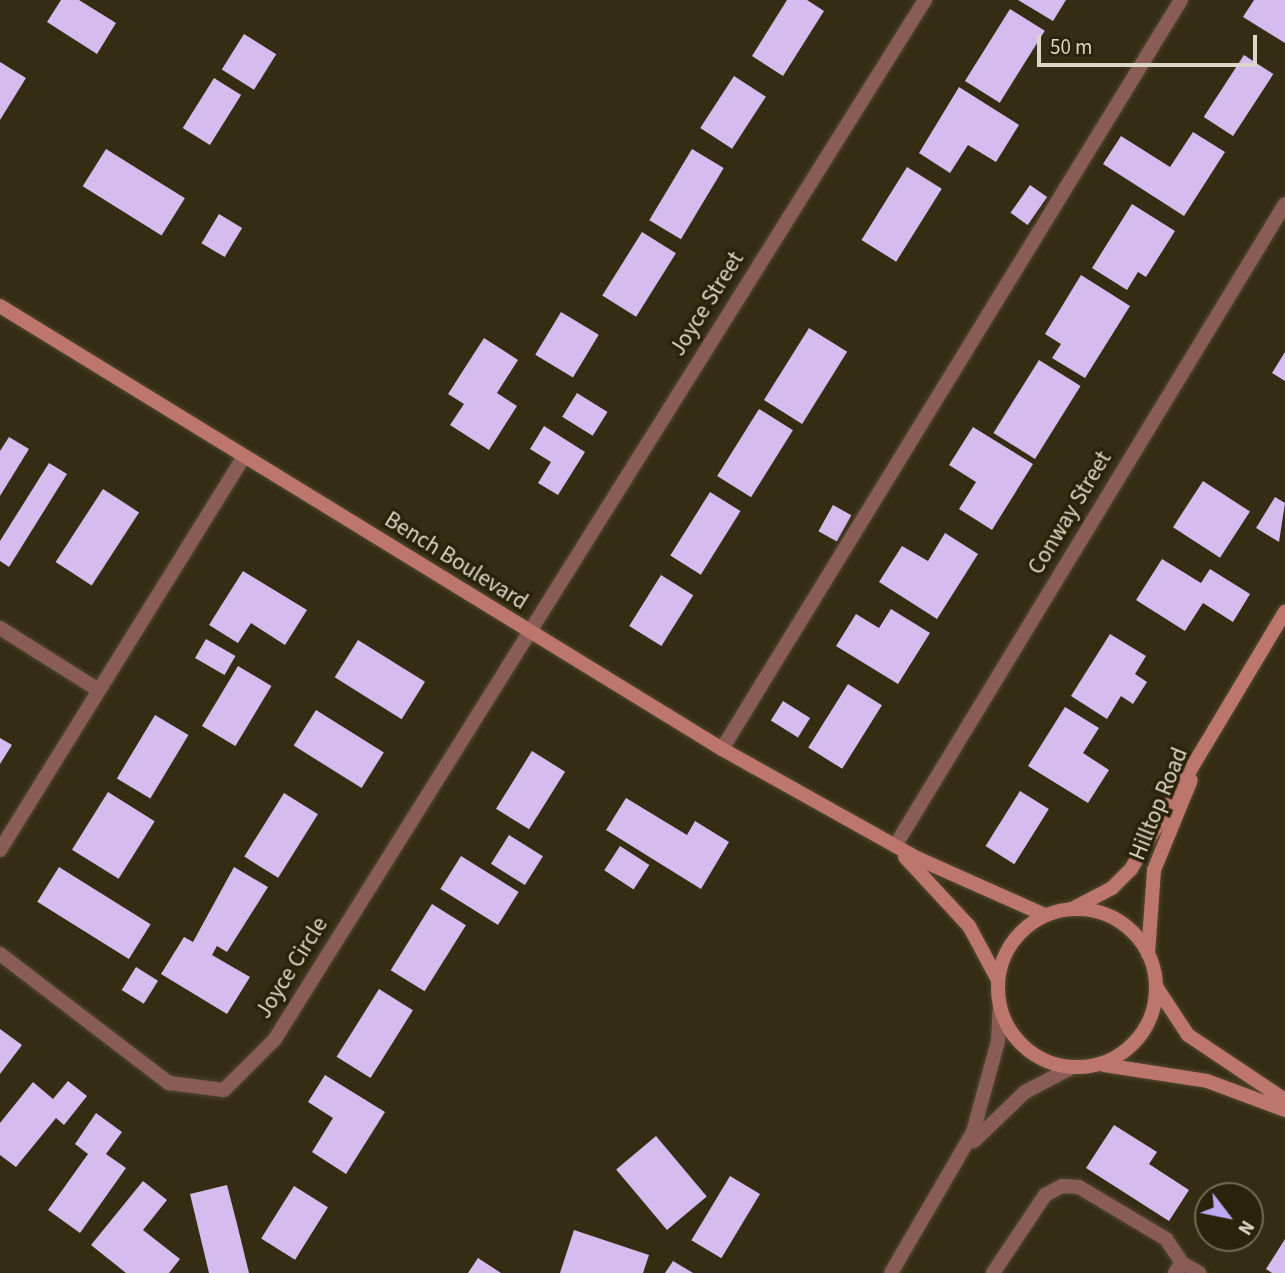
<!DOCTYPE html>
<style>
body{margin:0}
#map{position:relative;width:1285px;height:1273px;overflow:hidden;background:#352c14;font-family:"Source Sans 3",sans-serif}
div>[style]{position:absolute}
.building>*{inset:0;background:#d6bcee;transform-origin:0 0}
.roads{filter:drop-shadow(0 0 2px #504731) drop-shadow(0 0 2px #504731)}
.service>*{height:14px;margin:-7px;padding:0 7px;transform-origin:7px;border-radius:7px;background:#895d55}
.minor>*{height:14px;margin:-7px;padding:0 7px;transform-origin:7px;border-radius:7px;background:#895d55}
.tertiary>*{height:14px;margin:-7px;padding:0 7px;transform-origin:7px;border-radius:7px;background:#895d55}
.secondary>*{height:14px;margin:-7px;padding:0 7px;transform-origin:7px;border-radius:7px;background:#bc766b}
.secondary>.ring{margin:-7px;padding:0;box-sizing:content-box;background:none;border:14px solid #bc766b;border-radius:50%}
span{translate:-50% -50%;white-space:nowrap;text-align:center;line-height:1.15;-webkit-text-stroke:7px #2b220a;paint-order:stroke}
.street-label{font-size:23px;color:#dbd6c7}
.north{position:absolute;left:1194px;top:1182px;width:70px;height:70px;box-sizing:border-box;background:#2b220a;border:2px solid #716a56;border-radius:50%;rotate:122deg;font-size:19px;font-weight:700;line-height:28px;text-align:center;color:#dbd6c7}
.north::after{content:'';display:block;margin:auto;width:24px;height:32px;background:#bea9f5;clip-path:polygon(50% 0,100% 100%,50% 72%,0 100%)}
.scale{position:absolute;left:1037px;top:35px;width:220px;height:32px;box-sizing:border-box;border:4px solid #dbd6c7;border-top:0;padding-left:9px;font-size:21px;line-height:24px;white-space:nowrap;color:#dbd6c7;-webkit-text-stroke:5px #2b220a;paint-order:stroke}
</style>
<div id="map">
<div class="building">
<div style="clip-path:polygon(61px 0,79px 0,116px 23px,97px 54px,47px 22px)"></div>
<div style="clip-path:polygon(787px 0,807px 0,824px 11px,783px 76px,752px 56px)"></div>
<div style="clip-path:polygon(1018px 0,1066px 0,1053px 21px)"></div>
<div style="clip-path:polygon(1254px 0,1285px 0,1285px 43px,1243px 17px)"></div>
<div style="left:1010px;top:9px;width:41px;height:85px;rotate:32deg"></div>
<div style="left:244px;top:34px;width:38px;height:42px;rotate:32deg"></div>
<div style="left:1244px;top:55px;width:35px;height:74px;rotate:33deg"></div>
<div style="clip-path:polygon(0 62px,26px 78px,0 120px)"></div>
<div style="left:734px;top:76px;width:38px;height:62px;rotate:33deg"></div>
<div style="left:214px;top:78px;width:32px;height:59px;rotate:32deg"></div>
<div style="clip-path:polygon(959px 87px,1019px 125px,996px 162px,968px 145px,950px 173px,919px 153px)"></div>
<div style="clip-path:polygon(1193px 132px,1225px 152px,1184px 216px,1103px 164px,1121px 136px,1170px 167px)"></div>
<div style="left:106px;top:149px;width:93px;height:44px;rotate:32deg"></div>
<div style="left:692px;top:149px;width:37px;height:83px;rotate:31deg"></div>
<div style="left:907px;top:167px;width:41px;height:86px;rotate:32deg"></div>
<div style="left:1030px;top:185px;width:21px;height:34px;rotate:35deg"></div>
<div style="clip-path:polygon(1132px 204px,1175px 231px,1146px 277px,1138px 272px,1127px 290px,1092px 268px)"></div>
<div style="left:219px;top:214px;width:27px;height:34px;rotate:31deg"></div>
<div style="left:642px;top:232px;width:40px;height:75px;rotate:32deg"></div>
<div style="clip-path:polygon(1081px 275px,1130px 306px,1085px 378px,1052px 358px,1061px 344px,1045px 334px)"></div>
<div style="left:561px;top:312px;width:44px;height:50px;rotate:31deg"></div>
<div style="left:809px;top:328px;width:45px;height:85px;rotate:32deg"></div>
<div style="clip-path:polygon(484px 338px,518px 360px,497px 393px,517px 406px,489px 450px,450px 425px,464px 404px,448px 394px)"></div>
<div style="clip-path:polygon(1285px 352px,1285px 381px,1272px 373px)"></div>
<div style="left:1039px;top:360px;width:49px;height:86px;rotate:32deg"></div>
<div style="left:577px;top:393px;width:36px;height:28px;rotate:32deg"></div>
<div style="left:759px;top:409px;width:40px;height:79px;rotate:32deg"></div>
<div style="clip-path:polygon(544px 426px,585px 452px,558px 495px,538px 483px,551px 462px,530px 449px)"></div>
<div style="clip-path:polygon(973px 427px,1033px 464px,992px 530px,959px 509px,976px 482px,949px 465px)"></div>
<div style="clip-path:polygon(9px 437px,29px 449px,0 496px,0 451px)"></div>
<div style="clip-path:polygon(49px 463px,67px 474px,9px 567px,0 561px,0 541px)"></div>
<div style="left:1203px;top:481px;width:56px;height:55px;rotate:33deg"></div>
<div style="left:103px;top:489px;width:43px;height:87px;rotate:33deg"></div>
<div style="left:710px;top:492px;width:36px;height:75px;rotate:32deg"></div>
<div style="clip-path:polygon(1275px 497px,1285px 503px,1279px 542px,1256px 528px)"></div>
<div style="left:833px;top:505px;width:21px;height:30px;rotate:29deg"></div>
<div style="clip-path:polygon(945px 533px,978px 554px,937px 619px,879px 582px,902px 546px,928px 561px)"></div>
<div style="clip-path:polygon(1162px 559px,1201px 583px,1210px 569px,1250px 594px,1233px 622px,1203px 603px,1185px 631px,1136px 600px)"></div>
<div style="clip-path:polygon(243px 571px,307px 610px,285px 645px,251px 623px,238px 643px,209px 625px)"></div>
<div style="left:661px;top:575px;width:38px;height:60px;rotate:32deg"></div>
<div style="clip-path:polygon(891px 609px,930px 633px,898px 684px,836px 646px,856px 614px,879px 628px)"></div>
<div style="clip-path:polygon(1110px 634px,1146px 656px,1135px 674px,1147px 682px,1133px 704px,1121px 696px,1107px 719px,1071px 696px)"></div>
<div style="left:206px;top:639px;width:34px;height:22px;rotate:30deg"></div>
<div style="left:358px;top:640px;width:79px;height:44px;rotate:32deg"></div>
<div style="left:238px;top:666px;width:39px;height:70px;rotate:31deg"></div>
<div style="left:848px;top:684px;width:40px;height:75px;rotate:32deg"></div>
<div style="left:783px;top:701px;width:32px;height:23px;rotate:32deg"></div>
<div style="clip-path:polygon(1065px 707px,1099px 728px,1083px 753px,1109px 770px,1088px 803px,1028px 766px)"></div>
<div style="left:316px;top:710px;width:80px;height:42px;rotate:32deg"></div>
<div style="left:155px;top:715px;width:39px;height:74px;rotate:31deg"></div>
<div style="clip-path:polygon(0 738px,12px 745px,0 764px)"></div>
<div style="left:532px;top:751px;width:39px;height:68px;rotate:32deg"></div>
<div style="left:1020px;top:791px;width:34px;height:65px;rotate:32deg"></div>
<div style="left:108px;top:792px;width:55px;height:68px;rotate:32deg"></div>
<div style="left:284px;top:793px;width:40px;height:75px;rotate:32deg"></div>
<div style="clip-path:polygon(626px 798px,687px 835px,695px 821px,729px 842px,701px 889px,606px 830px)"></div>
<div style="left:509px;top:835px;width:40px;height:34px;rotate:32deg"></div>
<div style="left:620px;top:846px;width:35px;height:29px;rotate:33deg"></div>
<div style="left:461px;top:856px;width:68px;height:39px;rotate:32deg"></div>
<div style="left:59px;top:867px;width:108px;height:41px;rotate:32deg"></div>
<div style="clip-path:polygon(234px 867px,268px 887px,227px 952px,217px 946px,212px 955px,250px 977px,227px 1014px,161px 974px,184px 937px,193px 942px)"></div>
<div style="left:432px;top:904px;width:40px;height:78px;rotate:32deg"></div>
<div style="left:136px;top:967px;width:26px;height:27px;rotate:32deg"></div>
<div style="left:379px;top:989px;width:40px;height:80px;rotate:32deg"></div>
<div style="clip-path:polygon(0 1029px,22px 1045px,0 1074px)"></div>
<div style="clip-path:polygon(325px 1075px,385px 1112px,346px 1174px,312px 1152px,333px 1118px,308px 1102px)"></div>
<div style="clip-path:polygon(68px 1081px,87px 1096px,64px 1125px,56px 1118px,16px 1167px,0 1155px,0 1123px,33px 1082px,53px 1099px)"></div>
<div style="clip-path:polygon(96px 1113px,122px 1132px,106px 1154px,126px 1168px,80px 1233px,48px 1210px,88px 1154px,75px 1144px)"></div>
<div style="clip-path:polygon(1114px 1125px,1157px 1152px,1149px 1164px,1189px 1190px,1169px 1221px,1086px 1168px)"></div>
<div style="left:656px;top:1136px;width:79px;height:52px;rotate:50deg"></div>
<div style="left:730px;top:1176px;width:35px;height:75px;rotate:31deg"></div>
<div style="clip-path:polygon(143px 1181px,167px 1200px,143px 1230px,180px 1259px,169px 1273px,126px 1273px,91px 1245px)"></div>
<div style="clip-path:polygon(227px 1185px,237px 1224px,249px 1273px,209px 1273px,190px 1194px)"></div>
<div style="left:294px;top:1186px;width:40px;height:62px;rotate:32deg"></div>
<div style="clip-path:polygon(574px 1230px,649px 1255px,643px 1273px,560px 1273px)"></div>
<div style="clip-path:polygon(1285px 1239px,1285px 1273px,1272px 1273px,1266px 1269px)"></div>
<div style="clip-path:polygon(478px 1258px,501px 1273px,468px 1273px)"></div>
<div style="clip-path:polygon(673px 1261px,693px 1273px,665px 1273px)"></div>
</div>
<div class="roads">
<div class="service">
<div style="left:722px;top:749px;width:878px;rotate:-58.5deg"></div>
<div style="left:993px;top:1273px;width:94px;rotate:-56.3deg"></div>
<div style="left:1045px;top:1195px;width:19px;rotate:-28deg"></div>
<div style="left:1062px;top:1186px;width:17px;rotate:3deg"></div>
<div style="left:1079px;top:1187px;width:101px;rotate:30.9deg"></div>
<div style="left:1166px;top:1239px;width:29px;rotate:56deg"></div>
<div style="left:1175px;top:1273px;width:12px;rotate:-55deg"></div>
<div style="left:1182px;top:1263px;width:20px;rotate:30deg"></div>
</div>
<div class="minor">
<div style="left:0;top:628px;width:115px;rotate:32.2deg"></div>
<div style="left:895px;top:846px;width:751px;rotate:-58.72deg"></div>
<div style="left:0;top:850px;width:463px;rotate:-58.2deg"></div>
<div style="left:0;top:954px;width:213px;rotate:37.4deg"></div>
<div style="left:169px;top:1083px;width:55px;rotate:7.3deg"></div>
<div style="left:224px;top:1090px;width:72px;rotate:-45deg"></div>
<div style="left:275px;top:1039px;width:1226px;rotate:-57.97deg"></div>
</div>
<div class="tertiary">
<div style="left:974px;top:1141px;width:71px;rotate:-43.9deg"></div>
<div style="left:1025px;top:1092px;width:52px;rotate:-27.6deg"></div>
<div style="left:891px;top:1273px;width:163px;rotate:-59.8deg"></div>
<div style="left:973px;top:1132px;width:94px;rotate:-74.6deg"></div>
<div style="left:998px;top:1041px;width:34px;rotate:-87deg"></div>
</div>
<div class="secondary">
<div style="left:0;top:306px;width:847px;rotate:31.53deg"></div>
<div style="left:722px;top:749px;width:226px;rotate:29.2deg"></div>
<div style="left:919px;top:859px;width:138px;rotate:24deg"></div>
<div style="left:905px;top:857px;width:94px;rotate:47.2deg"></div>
<div style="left:969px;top:926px;width:61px;rotate:61.8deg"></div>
<div style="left:1072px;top:909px;width:45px;rotate:-27.7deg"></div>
<div style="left:1112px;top:888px;width:27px;rotate:-45deg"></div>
<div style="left:1131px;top:869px;width:300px;rotate:-59.1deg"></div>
<div class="ring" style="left:998px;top:909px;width:144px;height:144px"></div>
<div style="left:1148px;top:954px;width:84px;rotate:-85.9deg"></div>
<div style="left:1154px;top:870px;width:97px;rotate:-67.7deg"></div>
<div style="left:1157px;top:988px;width:56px;rotate:56.6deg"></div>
<div style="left:1188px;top:1035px;width:117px;rotate:33.8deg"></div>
<div style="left:1104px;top:1065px;width:104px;rotate:8.8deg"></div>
<div style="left:1207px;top:1081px;width:83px;rotate:20.4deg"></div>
</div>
</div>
<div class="street-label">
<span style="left:707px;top:304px;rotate:-58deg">Joyce Street</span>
<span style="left:1070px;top:513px;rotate:-59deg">Conway Street</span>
<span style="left:456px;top:561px;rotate:32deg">Bench Boulevard</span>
<span style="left:1159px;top:804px;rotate:-68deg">Hilltop Road</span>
<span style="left:292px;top:968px;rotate:-58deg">Joyce Circle</span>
</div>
<div class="north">N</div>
<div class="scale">50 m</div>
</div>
